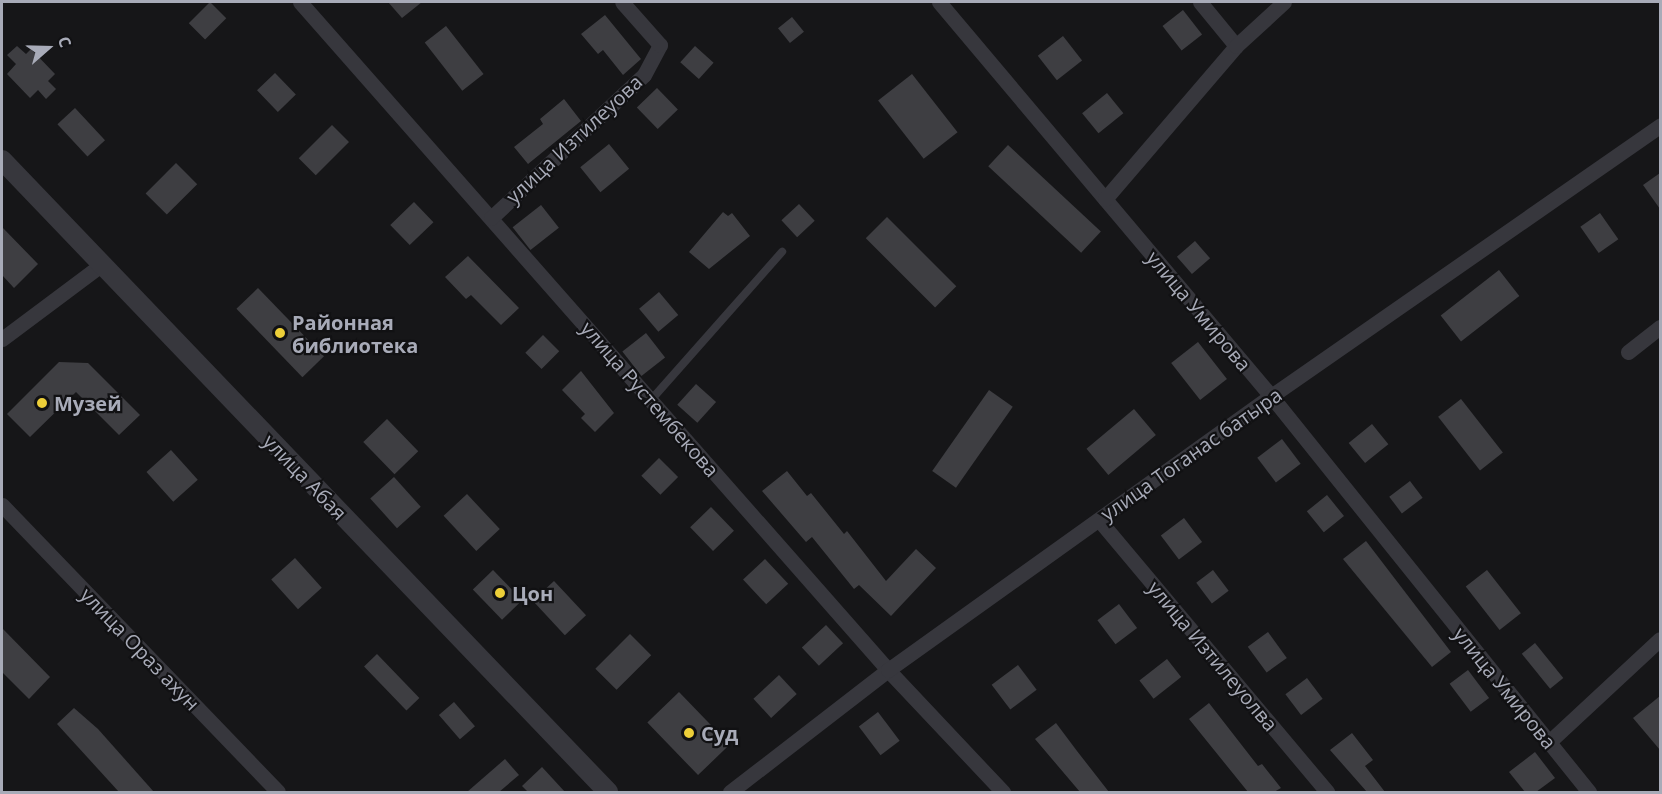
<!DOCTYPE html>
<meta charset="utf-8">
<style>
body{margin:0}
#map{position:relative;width:1662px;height:794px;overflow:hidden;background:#161618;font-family:"Open Sans",sans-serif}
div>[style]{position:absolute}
.building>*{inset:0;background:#3e3e42;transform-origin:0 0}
.service>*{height:8px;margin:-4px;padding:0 4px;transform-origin:4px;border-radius:4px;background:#37373d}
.minor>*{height:15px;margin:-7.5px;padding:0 7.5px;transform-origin:7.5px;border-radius:7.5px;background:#37373d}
.tertiary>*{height:20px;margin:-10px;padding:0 10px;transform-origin:10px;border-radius:10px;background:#37373d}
.dots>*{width:16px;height:16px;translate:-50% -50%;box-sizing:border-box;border:3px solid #111113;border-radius:50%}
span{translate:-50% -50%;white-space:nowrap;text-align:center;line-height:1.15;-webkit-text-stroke:4.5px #111113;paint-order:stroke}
.street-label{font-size:20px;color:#a8abb8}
.poi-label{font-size:20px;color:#a8abb8;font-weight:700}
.left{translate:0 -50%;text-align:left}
.frame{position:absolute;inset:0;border:3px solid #a8abb8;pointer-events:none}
.north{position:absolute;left:18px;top:18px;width:60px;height:60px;-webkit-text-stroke:4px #111113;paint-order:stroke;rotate:70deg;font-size:16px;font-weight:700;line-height:24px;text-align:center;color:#a8abb8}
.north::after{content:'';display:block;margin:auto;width:21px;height:27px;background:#a8abb8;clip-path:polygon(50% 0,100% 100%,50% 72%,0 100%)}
</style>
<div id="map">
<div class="building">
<div style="left:210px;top:2px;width:23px;height:30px;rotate:45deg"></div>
<div style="clip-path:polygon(388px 2px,422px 2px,402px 18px)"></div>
<div style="left:1183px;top:10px;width:31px;height:26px;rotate:52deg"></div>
<div style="clip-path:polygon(605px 15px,641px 59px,623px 75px,603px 50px,598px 54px,581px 34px)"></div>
<div style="left:792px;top:17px;width:19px;height:18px;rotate:51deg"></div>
<div style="left:446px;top:26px;width:61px;height:27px;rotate:52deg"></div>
<div style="left:1063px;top:36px;width:31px;height:32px;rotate:52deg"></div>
<div style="clip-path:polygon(17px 46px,26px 54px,31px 49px,55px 74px,48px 81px,56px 89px,46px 99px,38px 90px,30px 98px,7px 74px,16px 64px,7px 55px)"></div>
<div style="left:695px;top:46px;width:25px;height:22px;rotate:42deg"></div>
<div style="left:275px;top:73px;width:30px;height:25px;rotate:46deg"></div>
<div style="left:912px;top:74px;width:74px;height:43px;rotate:52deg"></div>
<div style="left:657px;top:88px;width:30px;height:28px;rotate:46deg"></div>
<div style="left:1107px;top:93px;width:26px;height:32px;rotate:51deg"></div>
<div style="clip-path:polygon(564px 99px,581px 121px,528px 164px,514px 147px,543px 124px,540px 119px)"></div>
<div style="left:75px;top:108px;width:44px;height:24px;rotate:47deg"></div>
<div style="left:332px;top:125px;width:24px;height:47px;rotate:45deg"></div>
<div style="left:609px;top:144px;width:32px;height:37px;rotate:51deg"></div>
<div style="left:1008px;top:145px;width:127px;height:29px;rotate:43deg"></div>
<div style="left:176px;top:163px;width:30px;height:43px;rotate:45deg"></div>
<div style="clip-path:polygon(1660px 173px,1660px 209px,1643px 185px)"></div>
<div style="left:414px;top:202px;width:28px;height:33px;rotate:46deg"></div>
<div style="left:799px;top:204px;width:23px;height:24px;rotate:47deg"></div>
<div style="left:541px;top:205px;width:29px;height:36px;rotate:52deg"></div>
<div style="clip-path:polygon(723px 212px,728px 216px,732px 213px,750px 236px,709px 269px,689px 252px)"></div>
<div style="left:1600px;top:213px;width:32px;height:24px;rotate:55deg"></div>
<div style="left:887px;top:217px;width:98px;height:30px;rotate:45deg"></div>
<div style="clip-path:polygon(2px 227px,38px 264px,14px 288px,2px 275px)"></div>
<div style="left:1195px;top:241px;width:23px;height:24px;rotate:49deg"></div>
<div style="clip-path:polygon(468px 256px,519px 308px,501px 325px,471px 295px,466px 299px,445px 277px)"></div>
<div style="left:1499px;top:270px;width:33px;height:74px;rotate:52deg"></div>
<div style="left:258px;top:288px;width:95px;height:30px;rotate:46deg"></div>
<div style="left:659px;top:292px;width:30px;height:26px;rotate:50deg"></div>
<div style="left:646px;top:333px;width:31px;height:30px;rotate:52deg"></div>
<div style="left:543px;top:335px;width:23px;height:25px;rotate:45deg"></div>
<div style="left:1198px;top:342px;width:47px;height:34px;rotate:52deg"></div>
<div style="clip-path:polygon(59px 362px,88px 363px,140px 415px,119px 435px,76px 392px,30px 437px,7px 414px)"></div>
<div style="clip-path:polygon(581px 371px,614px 413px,595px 432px,581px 418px,585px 414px,562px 390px)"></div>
<div style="left:696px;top:384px;width:27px;height:28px;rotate:42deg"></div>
<div style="left:989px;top:390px;width:29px;height:99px;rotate:35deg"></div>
<div style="left:1461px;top:399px;width:68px;height:29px;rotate:52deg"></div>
<div style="left:1134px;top:409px;width:34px;height:62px;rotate:50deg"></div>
<div style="left:387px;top:419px;width:45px;height:33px;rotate:46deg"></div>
<div style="left:1372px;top:424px;width:26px;height:30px;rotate:51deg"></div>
<div style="left:1282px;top:439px;width:31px;height:31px;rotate:53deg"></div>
<div style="left:171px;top:450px;width:40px;height:33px;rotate:48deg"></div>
<div style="left:659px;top:458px;width:27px;height:25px;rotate:45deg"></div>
<div style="clip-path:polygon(787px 471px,807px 496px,811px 493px,844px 534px,847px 531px,886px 581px,916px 549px,936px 568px,891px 616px,859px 585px,854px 589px,812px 537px,806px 542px,762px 491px)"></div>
<div style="left:394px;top:477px;width:40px;height:32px;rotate:48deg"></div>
<div style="left:1410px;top:481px;width:21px;height:26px;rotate:53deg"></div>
<div style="left:467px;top:494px;width:48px;height:32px;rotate:47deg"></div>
<div style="left:1327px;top:495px;width:27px;height:26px;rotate:51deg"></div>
<div style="left:711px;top:507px;width:33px;height:29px;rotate:46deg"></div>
<div style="left:1184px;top:518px;width:30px;height:29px;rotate:53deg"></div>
<div style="clip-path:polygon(1366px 541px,1451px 652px,1432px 667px,1343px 559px)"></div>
<div style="left:295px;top:558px;width:40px;height:32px;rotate:48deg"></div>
<div style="left:765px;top:559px;width:34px;height:30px;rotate:47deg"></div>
<div style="left:493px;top:570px;width:42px;height:28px;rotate:46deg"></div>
<div style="left:1213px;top:570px;width:26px;height:21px;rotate:53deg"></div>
<div style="left:1487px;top:570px;width:55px;height:27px;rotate:52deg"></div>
<div style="left:554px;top:581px;width:47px;height:29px;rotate:47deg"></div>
<div style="left:1119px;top:604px;width:30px;height:27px;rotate:53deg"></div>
<div style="left:826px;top:625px;width:25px;height:33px;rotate:47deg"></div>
<div style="clip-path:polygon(2px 628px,50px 677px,29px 699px,2px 672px)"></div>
<div style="left:1268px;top:632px;width:32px;height:25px;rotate:54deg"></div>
<div style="left:630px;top:634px;width:30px;height:49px;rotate:45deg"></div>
<div style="left:1535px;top:643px;width:45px;height:17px;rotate:51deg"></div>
<div style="left:377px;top:654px;width:61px;height:18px;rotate:46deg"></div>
<div style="left:1167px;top:659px;width:23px;height:35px;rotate:52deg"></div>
<div style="left:1018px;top:665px;width:31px;height:33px;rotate:53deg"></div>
<div style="left:1468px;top:670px;width:35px;height:23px;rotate:53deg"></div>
<div style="left:779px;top:675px;width:26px;height:35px;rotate:47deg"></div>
<div style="left:1307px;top:678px;width:26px;height:27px;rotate:53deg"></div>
<div style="left:679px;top:692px;width:73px;height:44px;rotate:46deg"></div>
<div style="clip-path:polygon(1660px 696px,1660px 750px,1633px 718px)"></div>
<div style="left:454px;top:702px;width:32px;height:20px;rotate:49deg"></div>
<div style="clip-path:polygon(1209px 703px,1258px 766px,1262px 764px,1281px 788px,1274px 792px,1248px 792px,1189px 719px)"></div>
<div style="clip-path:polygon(74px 708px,98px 729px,154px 792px,119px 792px,57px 724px)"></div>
<div style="left:878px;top:712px;width:36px;height:24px;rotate:53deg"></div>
<div style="clip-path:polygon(1056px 723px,1077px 751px,1109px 792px,1080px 792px,1035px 739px)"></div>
<div style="clip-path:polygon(1352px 733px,1373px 760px,1365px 766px,1385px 792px,1367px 792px,1330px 750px)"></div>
<div style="clip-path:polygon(1535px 752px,1555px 778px,1536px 792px,1525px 792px,1509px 772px)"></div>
<div style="clip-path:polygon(505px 759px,519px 775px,499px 792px,467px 792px)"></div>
<div style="clip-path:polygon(542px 767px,565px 792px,528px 792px,522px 786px)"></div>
</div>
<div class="service">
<div style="left:651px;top:400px;width:198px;rotate:-48.5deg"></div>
</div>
<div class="minor">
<div style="left:300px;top:2px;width:890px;rotate:48.64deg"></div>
<div style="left:888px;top:670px;width:168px;rotate:46.7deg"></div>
<div style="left:939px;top:2px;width:515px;rotate:49.88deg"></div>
<div style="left:1271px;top:396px;width:508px;rotate:51.23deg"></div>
<div style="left:1200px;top:2px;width:57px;rotate:50.7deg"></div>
<div style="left:1105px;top:199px;width:201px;rotate:-49.4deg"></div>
<div style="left:1236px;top:46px;width:65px;rotate:-42.5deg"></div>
<div style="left:491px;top:218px;width:209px;rotate:-43.1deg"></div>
<div style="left:644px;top:75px;width:34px;rotate:-62deg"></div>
<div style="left:660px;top:45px;width:57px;rotate:-131.5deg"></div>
<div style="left:2px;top:339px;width:124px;rotate:-36.8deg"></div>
<div style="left:1628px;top:352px;width:41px;rotate:-38deg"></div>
<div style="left:2px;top:505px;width:398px;rotate:46.1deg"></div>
<div style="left:1099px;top:520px;width:355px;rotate:50deg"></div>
<div style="left:1549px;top:742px;width:151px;rotate:-42.9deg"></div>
<div style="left:730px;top:792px;width:200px;rotate:-37.7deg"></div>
<div style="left:888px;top:670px;width:471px;rotate:-35.6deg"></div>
<div style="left:1271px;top:396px;width:474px;rotate:-34.8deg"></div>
</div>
<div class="tertiary">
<div style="left:2px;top:160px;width:876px;rotate:46.2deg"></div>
</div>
<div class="dots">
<div style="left:280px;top:333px;background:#edcf39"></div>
<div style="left:42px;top:403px;background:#edcf39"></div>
<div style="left:500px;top:593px;background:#edcf39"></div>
<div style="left:689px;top:733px;background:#edcf39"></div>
</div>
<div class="street-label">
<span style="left:574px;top:139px;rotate:-43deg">улица Изтилеуова</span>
<span style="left:1199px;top:311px;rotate:50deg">улица Умирова</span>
<span style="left:650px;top:399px;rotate:49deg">улица Рустембекова</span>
<span style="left:1191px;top:454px;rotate:-35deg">улица Тоганас батыра</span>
<span style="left:305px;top:477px;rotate:46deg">улица Абая</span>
<span style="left:140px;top:649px;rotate:46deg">улица Ораз ахун</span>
<span style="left:1213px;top:656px;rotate:50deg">улица Изтилеуолва</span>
<span style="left:1505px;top:688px;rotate:51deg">улица Умирова</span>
</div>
<div class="poi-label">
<span class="left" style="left:292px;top:334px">Районная<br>библиотека</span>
<span class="left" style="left:54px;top:403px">Музей</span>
<span class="left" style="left:512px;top:593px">Цон</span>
<span class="left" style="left:701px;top:733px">Суд</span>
</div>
<div class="frame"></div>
<div class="north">С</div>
</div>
